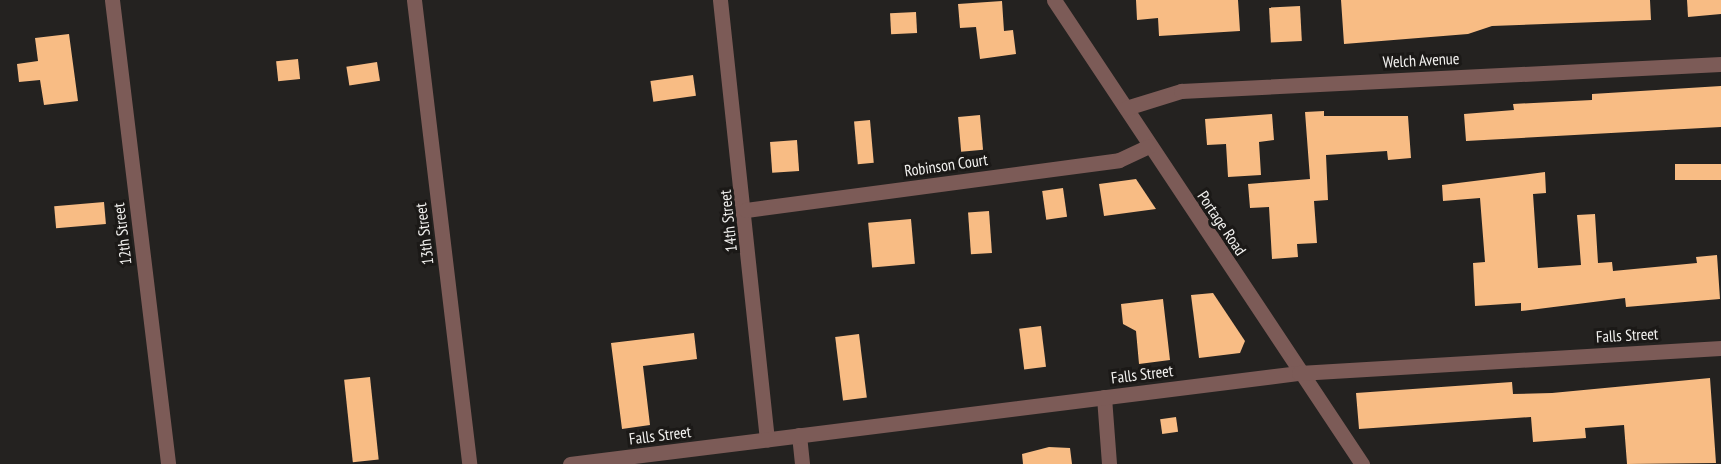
<!DOCTYPE html>
<style>
body{margin:0}
#map{position:relative;width:1721px;height:464px;overflow:hidden;background:#242220;font-family:"PT Sans Narrow",sans-serif}
div>[style]{position:absolute}
.building>*{inset:0;background:#f8bc84;transform-origin:0 0}
.minor>*{height:15px;margin:-7.5px;padding:0 7.5px;transform-origin:7.5px;border-radius:7.5px;background:#7c5b57}
span{translate:-50% -50%;white-space:nowrap;text-align:center;line-height:1.15;-webkit-text-stroke:6px #1b1917;paint-order:stroke}
.street-label{font-size:16px;color:#f3f2f0}
</style>
<div id="map">
<div class="building">
<div style="clip-path:polygon(1136px 0,1238px 0,1240px 31px,1159px 36px,1158px 18px,1137px 20px)"></div>
<div style="clip-path:polygon(1341px 0,1650px 0,1651px 20px,1492px 26px,1468px 34px,1344px 44px)"></div>
<div style="clip-path:polygon(1687px 0,1721px 0,1721px 14px,1688px 17px)"></div>
<div style="clip-path:polygon(1002px 1px,1004px 31px,1013px 30px,1016px 54px,980px 59px,976px 27px,960px 28px,958px 4px)"></div>
<div style="left:1300px;top:6px;width:35px;height:31px;rotate:87deg"></div>
<div style="left:916px;top:12px;width:21px;height:26px;rotate:87deg"></div>
<div style="clip-path:polygon(69px 34px,78px 101px,44px 105px,40px 80px,19px 82px,17px 64px,38px 61px,35px 38px)"></div>
<div style="left:298px;top:59px;width:20px;height:22px;rotate:84deg"></div>
<div style="left:377px;top:62px;width:19px;height:31px;rotate:81deg"></div>
<div style="left:693px;top:75px;width:21px;height:43px;rotate:82deg"></div>
<div style="clip-path:polygon(1721px 86px,1721px 127px,1466px 141px,1464px 114px,1514px 110px,1513px 104px,1592px 100px,1592px 94px)"></div>
<div style="clip-path:polygon(1324px 111px,1324px 116px,1408px 116px,1411px 158px,1388px 160px,1387px 151px,1326px 155px,1328px 200px,1314px 201px,1317px 243px,1297px 244px,1298px 257px,1272px 259px,1269px 207px,1250px 208px,1248px 184px,1310px 179px,1305px 112px)"></div>
<div style="clip-path:polygon(1272px 114px,1274px 140px,1259px 142px,1261px 175px,1228px 177px,1226px 144px,1207px 145px,1205px 119px)"></div>
<div style="left:980px;top:115px;width:35px;height:22px;rotate:85deg"></div>
<div style="left:870px;top:120px;width:43px;height:16px;rotate:85deg"></div>
<div style="left:797px;top:140px;width:31px;height:27px;rotate:86deg"></div>
<div style="left:1721px;top:164px;width:16px;height:46px;rotate:90deg"></div>
<div style="clip-path:polygon(1545px 172px,1546px 193px,1533px 194px,1538px 268px,1581px 265px,1577px 215px,1595px 214px,1598px 263px,1612px 262px,1613px 271px,1697px 263px,1696px 257px,1717px 255px,1720px 299px,1626px 307px,1625px 298px,1521px 311px,1521px 303px,1475px 306px,1473px 263px,1485px 262px,1480px 198px,1443px 201px,1442px 185px)"></div>
<div style="clip-path:polygon(1136px 179px,1156px 209px,1104px 216px,1099px 184px)"></div>
<div style="left:1063px;top:188px;width:29px;height:21px;rotate:82deg"></div>
<div style="left:104px;top:202px;width:22px;height:50px;rotate:85deg"></div>
<div style="left:989px;top:211px;width:42px;height:21px;rotate:86deg"></div>
<div style="left:911px;top:219px;width:45px;height:43px;rotate:85deg"></div>
<div style="clip-path:polygon(1213px 293px,1245px 341px,1240px 353px,1199px 358px,1191px 295px)"></div>
<div style="clip-path:polygon(1163px 299px,1170px 360px,1139px 364px,1136px 331px,1123px 324px,1121px 304px)"></div>
<div style="left:1041px;top:326px;width:41px;height:22px;rotate:83deg"></div>
<div style="clip-path:polygon(694px 333px,697px 359px,643px 366px,650px 425px,622px 429px,611px 343px)"></div>
<div style="left:859px;top:334px;width:64px;height:24px;rotate:83deg"></div>
<div style="left:370px;top:377px;width:83px;height:26px;rotate:84deg"></div>
<div style="clip-path:polygon(1710px 378px,1716px 463px,1627px 464px,1624px 425px,1585px 428px,1586px 438px,1533px 442px,1531px 417px,1359px 429px,1356px 393px,1512px 382px,1513px 394px,1552px 393px)"></div>
<div style="left:1176px;top:417px;width:15px;height:16px;rotate:82deg"></div>
<div style="clip-path:polygon(1049px 447px,1070px 448px,1072px 464px,1023px 464px,1022px 454px)"></div>
</div>
<div class="minor">
<div style="left:112px;top:0;width:467px;rotate:83.1deg"></div>
<div style="left:414px;top:0;width:467px;rotate:83.2deg"></div>
<div style="left:720px;top:0;width:442px;rotate:83.9deg"></div>
<div style="left:1054px;top:0;width:557px;rotate:56.42deg"></div>
<div style="left:1126px;top:108px;width:58px;rotate:-17.2deg"></div>
<div style="left:1181px;top:91px;width:541px;rotate:-2.86deg"></div>
<div style="left:746px;top:210px;width:376px;rotate:-7.6deg"></div>
<div style="left:1119px;top:160px;width:33px;rotate:-25deg"></div>
<div style="left:1104px;top:397px;width:67px;rotate:85.7deg"></div>
<div style="left:799px;top:435px;width:29px;rotate:84deg"></div>
<div style="left:570px;top:464px;width:735px;rotate:-7.12deg"></div>
<div style="left:1299px;top:373px;width:423px;rotate:-3.4deg"></div>
</div>
<div class="street-label">
<span style="left:1421px;top:60px;rotate:-3deg">Welch Avenue</span>
<span style="left:946px;top:165px;rotate:-8deg">Robinson Court</span>
<span style="left:728px;top:221px;rotate:-96deg">14th Street</span>
<span style="left:1222px;top:223px;rotate:56deg">Portage Road</span>
<span style="left:122px;top:234px;rotate:-97deg">12th Street</span>
<span style="left:424px;top:234px;rotate:-97deg">13th Street</span>
<span style="left:1627px;top:335px;rotate:-3deg">Falls Street</span>
<span style="left:1142px;top:374px;rotate:-7deg">Falls Street</span>
<span style="left:660px;top:435px;rotate:-7deg">Falls Street</span>
</div>
</div>
